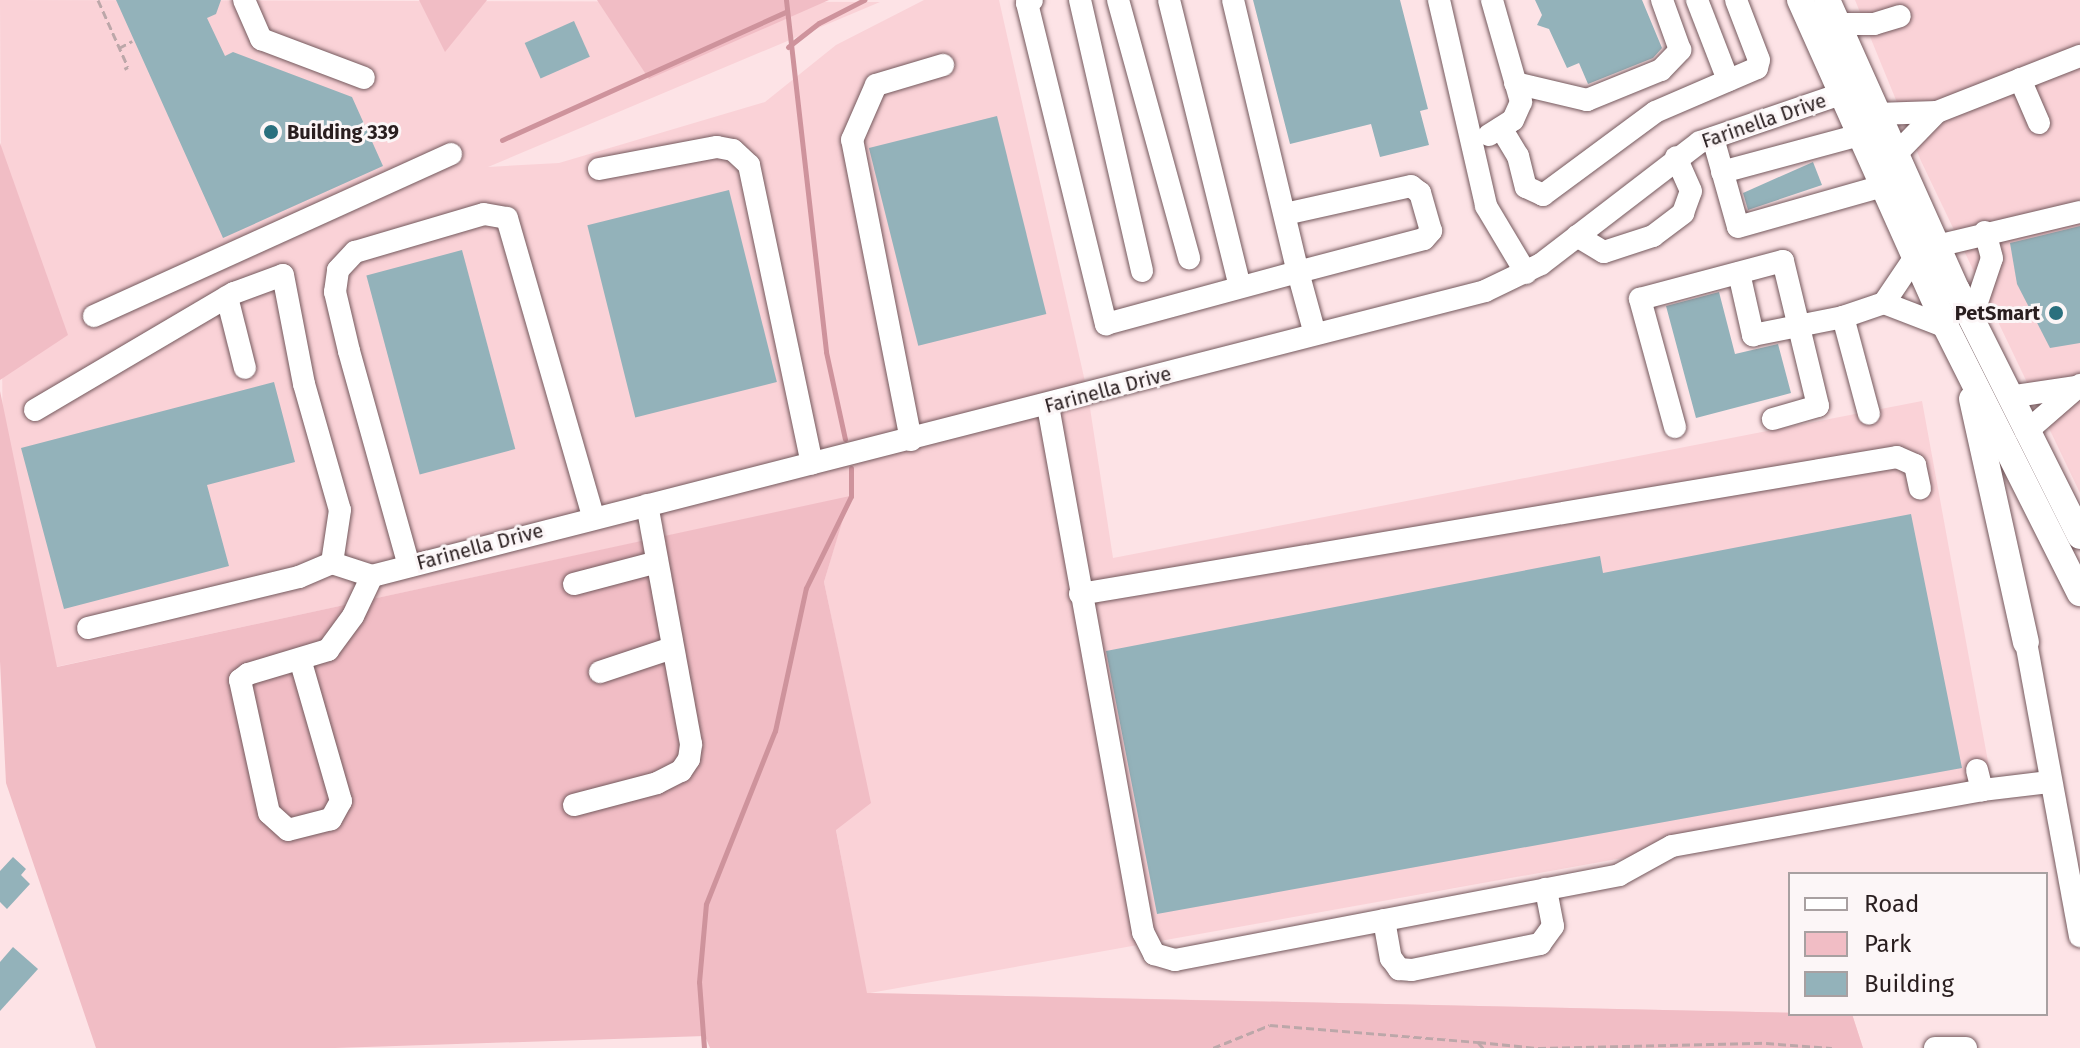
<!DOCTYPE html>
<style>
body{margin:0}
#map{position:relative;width:2080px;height:1048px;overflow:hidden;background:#fde3e6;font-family:"Fira Sans",sans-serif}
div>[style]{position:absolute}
.built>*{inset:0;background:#fad2d7}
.green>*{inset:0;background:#f1bdc5}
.stream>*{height:5px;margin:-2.5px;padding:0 2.5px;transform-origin:2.5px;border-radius:2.5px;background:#ce939c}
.building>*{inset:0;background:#93b2ba;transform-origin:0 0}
.path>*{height:3px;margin-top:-1.5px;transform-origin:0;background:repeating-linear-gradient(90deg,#bca7a9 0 8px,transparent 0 12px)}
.roads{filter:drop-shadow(0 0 2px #74595d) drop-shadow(0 0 2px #74595d)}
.minor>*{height:22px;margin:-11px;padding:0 11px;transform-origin:11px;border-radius:11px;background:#fff}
.major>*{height:26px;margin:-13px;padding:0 13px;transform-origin:13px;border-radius:13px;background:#fff}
.dots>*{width:22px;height:22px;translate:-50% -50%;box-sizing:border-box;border:4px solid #fcf6f7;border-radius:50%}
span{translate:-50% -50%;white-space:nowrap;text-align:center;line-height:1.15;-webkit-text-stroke:6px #fcf6f7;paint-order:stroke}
.street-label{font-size:20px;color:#291e1f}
.poi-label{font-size:20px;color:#291e1f;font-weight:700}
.left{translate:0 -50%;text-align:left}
.right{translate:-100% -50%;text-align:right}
.legend{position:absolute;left:1788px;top:872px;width:260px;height:144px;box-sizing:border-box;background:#fcf6f7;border:2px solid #a8a0a1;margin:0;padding:10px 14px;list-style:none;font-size:24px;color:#291e1f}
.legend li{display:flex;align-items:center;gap:16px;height:40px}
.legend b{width:40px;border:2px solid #a8a0a1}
</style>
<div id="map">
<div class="built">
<div style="clip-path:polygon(0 0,880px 2px,488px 167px,559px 163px,765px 102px,836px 45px,924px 0,999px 0,1088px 395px,1113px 558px,1922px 401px,1993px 789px,2030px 785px,870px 993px,1852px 1014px,1863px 1048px,814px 1048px,866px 993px,836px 829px,870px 803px,824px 582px,849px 497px,4px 678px)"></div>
<div style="clip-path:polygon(1855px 0,2080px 0,2080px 493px,1921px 161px)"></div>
</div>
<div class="green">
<div style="clip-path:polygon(419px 0,487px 0,445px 52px)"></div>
<div style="clip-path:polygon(597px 0,829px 0,649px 79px)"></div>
<div style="clip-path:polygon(0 143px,68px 335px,0 380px)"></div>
<div style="clip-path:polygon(0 391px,57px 667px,850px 496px,824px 582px,871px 803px,836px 830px,867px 993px,1852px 1014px,1863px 1048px,710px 1048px,705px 1036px,335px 1048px,96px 1048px,6px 783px,0 661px)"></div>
</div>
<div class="stream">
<div style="left:786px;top:0;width:354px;rotate:83.5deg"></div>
<div style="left:826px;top:352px;width:89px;rotate:77.7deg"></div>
<div style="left:788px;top:47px;width:39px;rotate:-38deg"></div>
<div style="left:819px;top:23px;width:51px;rotate:-27.1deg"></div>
<div style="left:502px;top:140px;width:312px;rotate:-24.3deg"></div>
<div style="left:704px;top:1048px;width:66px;rotate:-94.3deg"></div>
<div style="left:699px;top:982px;width:78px;rotate:-84.9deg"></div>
<div style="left:706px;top:904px;width:186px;rotate:-68.3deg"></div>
<div style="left:775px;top:731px;width:146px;rotate:-77.8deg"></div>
<div style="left:806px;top:588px;width:102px;rotate:-63.9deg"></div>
<div style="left:851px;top:496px;width:28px;rotate:-90deg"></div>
</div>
<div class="building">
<div style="clip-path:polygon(116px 0,221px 0,216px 14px,207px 18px,225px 56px,233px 52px,352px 97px,383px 166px,223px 238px)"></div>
<div style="clip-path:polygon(1253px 0,1400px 0,1428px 109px,1420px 111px,1429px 145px,1380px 157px,1371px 124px,1290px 144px)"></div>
<div style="clip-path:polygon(1535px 0,1642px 0,1662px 48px,1653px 58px,1588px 84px,1579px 63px,1567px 68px,1549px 29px,1537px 25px,1542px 15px)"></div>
<div style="left:574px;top:21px;width:39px;height:54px;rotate:66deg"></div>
<div style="left:997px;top:116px;width:204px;height:132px;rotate:76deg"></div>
<div style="clip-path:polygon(1813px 162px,1822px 185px,1748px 210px,1743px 193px)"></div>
<div style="left:729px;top:190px;width:198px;height:146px;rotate:76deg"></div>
<div style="clip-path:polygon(2080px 226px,2080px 343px,2050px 348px,2017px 284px,2010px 243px)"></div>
<div style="left:462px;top:250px;width:206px;height:99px;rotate:75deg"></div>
<div style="clip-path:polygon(1719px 292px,1735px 354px,1778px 344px,1791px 393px,1696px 418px,1666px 306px)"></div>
<div style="clip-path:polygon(274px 382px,295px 462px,207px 485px,229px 566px,64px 609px,21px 448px)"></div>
<div style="clip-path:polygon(1911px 514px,1962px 768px,1157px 914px,1106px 651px,1600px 556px,1603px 573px)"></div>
<div style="clip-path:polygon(13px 857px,26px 869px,21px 875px,30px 884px,7px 909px,0 902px,0 871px)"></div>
<div style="clip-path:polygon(13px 947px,38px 969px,0 1011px,0 962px)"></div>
</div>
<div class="path">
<div style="left:98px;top:0;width:73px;rotate:65.9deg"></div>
<div style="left:128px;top:67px;width:4px;rotate:153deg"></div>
<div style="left:119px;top:48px;width:15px;rotate:-28deg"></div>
<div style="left:1478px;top:1042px;width:59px;rotate:5.8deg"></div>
<div style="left:1213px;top:1048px;width:61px;rotate:-22deg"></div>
<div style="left:1270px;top:1025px;width:209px;rotate:4.7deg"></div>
<div style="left:1478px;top:1042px;width:8px;rotate:50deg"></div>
<div style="left:1538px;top:1048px;width:228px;rotate:-1.3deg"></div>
<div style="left:1766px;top:1043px;width:66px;rotate:4.3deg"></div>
</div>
<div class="roads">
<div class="minor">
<div style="left:244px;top:0;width:43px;rotate:66.4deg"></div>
<div style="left:261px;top:39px;width:110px;rotate:20.7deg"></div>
<div style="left:1032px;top:0;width:6px;rotate:149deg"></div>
<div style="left:1027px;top:3px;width:331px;rotate:76.2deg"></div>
<div style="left:1106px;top:324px;width:199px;rotate:-15.2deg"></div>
<div style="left:1298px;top:272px;width:64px;rotate:74.7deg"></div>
<div style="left:1080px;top:0;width:278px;rotate:77.1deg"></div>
<div style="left:1118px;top:0;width:268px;rotate:74.6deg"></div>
<div style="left:1169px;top:0;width:295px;rotate:76.1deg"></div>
<div style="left:1233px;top:0;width:280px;rotate:76.6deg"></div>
<div style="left:1298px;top:272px;width:130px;rotate:-14.7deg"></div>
<div style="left:1424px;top:239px;width:11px;rotate:-49deg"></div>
<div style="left:1431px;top:231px;width:40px;rotate:-106deg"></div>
<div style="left:1420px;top:193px;width:11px;rotate:-142deg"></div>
<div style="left:1411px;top:186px;width:129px;rotate:167.5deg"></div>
<div style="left:1439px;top:0;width:211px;rotate:77.1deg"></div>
<div style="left:1486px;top:206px;width:78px;rotate:59.2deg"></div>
<div style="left:1697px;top:0;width:86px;rotate:68.8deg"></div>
<div style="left:1837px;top:24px;width:37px"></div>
<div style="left:1874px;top:24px;width:27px;rotate:-17deg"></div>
<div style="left:2020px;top:79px;width:48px;rotate:66.6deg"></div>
<div style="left:1515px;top:83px;width:74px;rotate:13.3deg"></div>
<div style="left:1587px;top:100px;width:80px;rotate:-22.1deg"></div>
<div style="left:1661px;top:70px;width:28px;rotate:-46deg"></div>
<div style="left:1680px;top:50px;width:53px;rotate:-109.8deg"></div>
<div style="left:1876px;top:114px;width:61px;rotate:-1.9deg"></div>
<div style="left:1937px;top:112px;width:154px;rotate:-21.4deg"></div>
<div style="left:1501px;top:128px;width:33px;rotate:59deg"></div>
<div style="left:1518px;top:156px;width:32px;rotate:76deg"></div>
<div style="left:1526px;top:187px;width:19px;rotate:25deg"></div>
<div style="left:1543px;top:195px;width:139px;rotate:-36.5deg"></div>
<div style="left:1655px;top:112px;width:111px;rotate:-23.3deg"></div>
<div style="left:1757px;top:68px;width:8px;rotate:-76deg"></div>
<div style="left:1759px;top:60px;width:64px;rotate:-111deg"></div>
<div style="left:1489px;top:135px;width:28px;rotate:-32deg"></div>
<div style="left:1513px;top:120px;width:20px;rotate:-66deg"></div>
<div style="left:1521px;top:102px;width:106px;rotate:-105.9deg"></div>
<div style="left:1713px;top:138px;width:92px;rotate:74.3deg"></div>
<div style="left:1738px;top:227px;width:151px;rotate:-15.8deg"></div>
<div style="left:1895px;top:155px;width:60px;rotate:-45.7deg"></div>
<div style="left:599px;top:169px;width:120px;rotate:-10.6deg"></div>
<div style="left:717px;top:147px;width:16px;rotate:11deg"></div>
<div style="left:733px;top:150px;width:22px;rotate:43deg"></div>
<div style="left:749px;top:165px;width:305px;rotate:78.1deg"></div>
<div style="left:1722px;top:172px;width:143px;rotate:-15deg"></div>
<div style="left:1577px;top:236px;width:31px;rotate:31deg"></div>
<div style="left:1604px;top:252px;width:52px;rotate:-18.1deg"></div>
<div style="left:1653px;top:236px;width:38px;rotate:-37deg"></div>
<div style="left:1683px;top:213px;width:23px;rotate:-70deg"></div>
<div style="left:1691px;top:191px;width:37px;rotate:-114deg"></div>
<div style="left:1937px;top:246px;width:147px;rotate:-13.4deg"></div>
<div style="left:1739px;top:273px;width:64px;rotate:77.3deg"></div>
<div style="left:1753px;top:335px;width:92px;rotate:-11.3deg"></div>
<div style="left:1843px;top:317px;width:43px;rotate:-18.9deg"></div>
<div style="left:1884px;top:303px;width:55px;rotate:-56deg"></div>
<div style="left:227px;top:297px;width:73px;rotate:75.8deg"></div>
<div style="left:1884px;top:303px;width:66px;rotate:21.2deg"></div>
<div style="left:94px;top:316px;width:392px;rotate:-24.4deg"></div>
<div style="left:1843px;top:317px;width:100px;rotate:75deg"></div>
<div style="left:1971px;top:320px;width:65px;rotate:-71.3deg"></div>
<div style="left:1992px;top:258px;width:27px;rotate:-105deg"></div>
<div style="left:2009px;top:397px;width:68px;rotate:-8.5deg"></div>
<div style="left:1048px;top:406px;width:535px;rotate:79.76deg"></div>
<div style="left:1143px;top:932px;width:25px;rotate:63deg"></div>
<div style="left:1154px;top:954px;width:22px;rotate:16deg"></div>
<div style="left:1175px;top:960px;width:452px;rotate:-10.8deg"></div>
<div style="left:1619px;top:875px;width:60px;rotate:-28.7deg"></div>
<div style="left:1672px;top:846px;width:315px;rotate:-10.2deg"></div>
<div style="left:35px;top:410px;width:231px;rotate:-30.5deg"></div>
<div style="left:234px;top:293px;width:52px;rotate:-20.2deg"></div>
<div style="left:283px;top:275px;width:111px;rotate:79.1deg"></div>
<div style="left:304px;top:384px;width:131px;rotate:74.1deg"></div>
<div style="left:340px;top:510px;width:54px;rotate:98.6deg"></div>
<div style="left:1675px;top:427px;width:133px;rotate:-105.3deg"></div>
<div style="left:1640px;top:299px;width:148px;rotate:-14.9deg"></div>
<div style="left:1783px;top:261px;width:149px;rotate:76.4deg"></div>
<div style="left:1818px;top:406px;width:47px;rotate:163.9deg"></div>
<div style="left:2026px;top:432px;width:72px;rotate:-41deg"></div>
<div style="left:911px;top:440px;width:306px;rotate:-101.1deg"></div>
<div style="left:852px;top:140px;width:60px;rotate:-66.4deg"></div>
<div style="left:876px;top:85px;width:70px;rotate:-16.6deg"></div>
<div style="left:332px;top:563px;width:42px;rotate:18deg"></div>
<div style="left:372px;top:576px;width:1149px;rotate:-14.36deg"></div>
<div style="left:1485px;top:291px;width:62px;rotate:-25.7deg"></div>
<div style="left:1541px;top:264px;width:200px;rotate:-37.5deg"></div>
<div style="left:1700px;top:142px;width:149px;rotate:-18.8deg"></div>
<div style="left:409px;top:566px;width:223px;rotate:-105.6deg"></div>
<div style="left:349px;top:351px;width:61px;rotate:-103.3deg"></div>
<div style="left:335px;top:292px;width:22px;rotate:-82deg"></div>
<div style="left:338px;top:270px;width:25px;rotate:-47deg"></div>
<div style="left:355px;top:252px;width:134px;rotate:-16.4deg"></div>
<div style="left:484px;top:214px;width:23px;rotate:10deg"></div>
<div style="left:507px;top:218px;width:310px;rotate:73.9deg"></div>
<div style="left:574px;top:584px;width:86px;rotate:-14.8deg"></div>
<div style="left:1080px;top:594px;width:828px;rotate:-9.52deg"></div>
<div style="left:1897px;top:457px;width:20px;rotate:24deg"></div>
<div style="left:1915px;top:465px;width:24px;rotate:78deg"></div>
<div style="left:88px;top:628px;width:217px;rotate:-13.6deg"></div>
<div style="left:299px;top:577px;width:36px;rotate:-23deg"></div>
<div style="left:2026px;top:642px;width:299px;rotate:79.6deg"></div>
<div style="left:300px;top:659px;width:148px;rotate:73.9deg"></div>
<div style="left:341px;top:801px;width:21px;rotate:119deg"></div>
<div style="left:331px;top:819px;width:44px;rotate:165.7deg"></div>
<div style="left:288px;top:830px;width:25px;rotate:-138deg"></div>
<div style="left:269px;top:813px;width:136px;rotate:-102.3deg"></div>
<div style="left:240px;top:680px;width:10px;rotate:-37deg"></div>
<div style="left:248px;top:674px;width:84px;rotate:-16.7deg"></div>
<div style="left:328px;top:650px;width:42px;rotate:-53.7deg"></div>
<div style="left:353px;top:616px;width:44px;rotate:-64.6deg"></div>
<div style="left:600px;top:672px;width:76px;rotate:-18.4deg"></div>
<div style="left:1977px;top:770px;width:21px;rotate:76deg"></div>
<div style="left:1982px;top:790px;width:67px;rotate:-6.8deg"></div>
<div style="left:574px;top:805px;width:86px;rotate:-14.8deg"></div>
<div style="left:657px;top:783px;width:27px;rotate:-27deg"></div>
<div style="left:681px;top:771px;width:14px;rotate:-56deg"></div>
<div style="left:689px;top:759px;width:15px;rotate:-82deg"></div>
<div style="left:691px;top:744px;width:243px;rotate:-100.4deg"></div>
<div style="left:1384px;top:920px;width:39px;rotate:80deg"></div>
<div style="left:1391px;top:958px;width:14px;rotate:54deg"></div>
<div style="left:1399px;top:969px;width:13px;rotate:4deg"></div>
<div style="left:1412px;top:970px;width:131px;rotate:-11.5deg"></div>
<div style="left:1540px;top:944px;width:22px;rotate:-54deg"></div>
<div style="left:1553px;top:926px;width:38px;rotate:-101deg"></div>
<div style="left:1935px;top:1048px;width:31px"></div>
</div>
<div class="major">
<div style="left:1800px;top:0;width:358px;rotate:65.9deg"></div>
<div style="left:1946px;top:327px;width:298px;rotate:63.3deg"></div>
<div style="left:1827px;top:0;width:318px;rotate:65.9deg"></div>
<div style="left:1957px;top:290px;width:275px;rotate:63.4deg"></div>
<div style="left:1972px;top:399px;width:249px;rotate:77.5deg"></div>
</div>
</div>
<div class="dots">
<div style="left:271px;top:132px;background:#2a707e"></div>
<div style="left:2056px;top:313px;background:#2a707e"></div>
</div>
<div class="street-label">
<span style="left:1764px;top:121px;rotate:-19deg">Farinella Drive</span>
<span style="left:1108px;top:390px;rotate:-15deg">Farinella Drive</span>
<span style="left:480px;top:547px;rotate:-15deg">Farinella Drive</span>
</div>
<div class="poi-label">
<span class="left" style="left:287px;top:132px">Building 339</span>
<span class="right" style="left:2040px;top:313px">PetSmart</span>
</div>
<ul class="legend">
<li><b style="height:10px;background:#fff"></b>Road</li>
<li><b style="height:22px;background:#f1bdc5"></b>Park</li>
<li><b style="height:22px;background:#93b2ba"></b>Building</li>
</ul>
</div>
